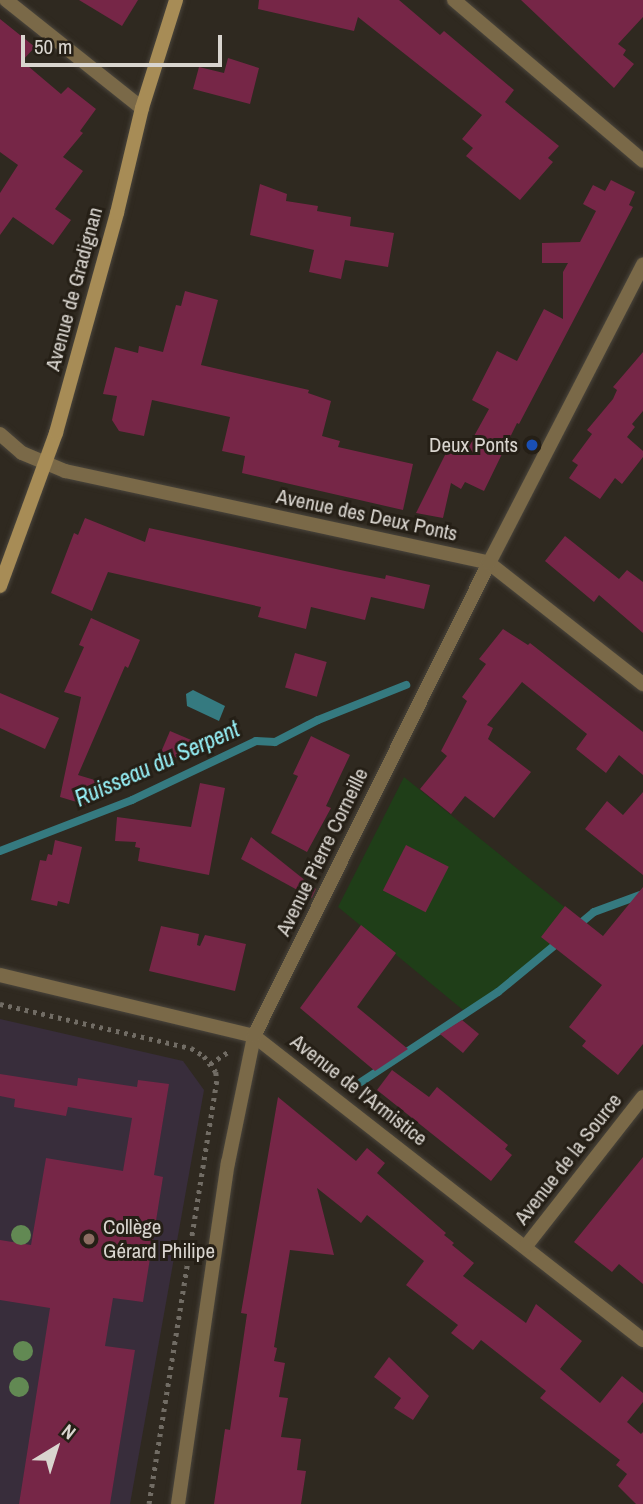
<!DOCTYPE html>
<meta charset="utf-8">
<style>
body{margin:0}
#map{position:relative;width:643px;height:1504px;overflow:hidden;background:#2f2920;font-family:"Archivo Narrow",sans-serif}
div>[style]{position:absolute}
.education>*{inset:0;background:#382d3b}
.green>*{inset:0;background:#1f3e18}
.water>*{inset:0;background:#357a80}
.stream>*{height:8px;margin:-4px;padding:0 4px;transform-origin:4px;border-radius:4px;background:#357a80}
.building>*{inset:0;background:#762647;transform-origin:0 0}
.path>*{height:4.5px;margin-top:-2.25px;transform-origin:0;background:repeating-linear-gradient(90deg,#716c64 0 3.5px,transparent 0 8.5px)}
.roads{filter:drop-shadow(0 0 2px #4a453c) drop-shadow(0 0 2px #4a453c)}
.street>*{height:14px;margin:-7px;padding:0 7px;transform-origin:7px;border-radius:7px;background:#7a6948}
.secondary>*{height:14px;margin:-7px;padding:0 7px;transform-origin:7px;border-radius:7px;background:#a78c56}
.trees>*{width:20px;height:20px;margin:-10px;border-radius:50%;background:#628953}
.dots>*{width:19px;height:19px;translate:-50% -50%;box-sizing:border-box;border:4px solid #251f16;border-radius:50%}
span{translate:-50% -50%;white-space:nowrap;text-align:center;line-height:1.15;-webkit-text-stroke:6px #251f16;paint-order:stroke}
.street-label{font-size:21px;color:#d9d5cf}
.poi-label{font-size:21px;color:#d9d5cf}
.right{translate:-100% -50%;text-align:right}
.left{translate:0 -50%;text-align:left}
.water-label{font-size:23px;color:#97f2f9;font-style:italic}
.north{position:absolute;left:21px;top:1413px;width:70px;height:70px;-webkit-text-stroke:5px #251f16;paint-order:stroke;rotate:38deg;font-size:19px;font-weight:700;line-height:28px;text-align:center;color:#d9d5cf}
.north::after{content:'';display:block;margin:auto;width:24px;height:32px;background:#d9d5cf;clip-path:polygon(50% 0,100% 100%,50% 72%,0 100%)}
.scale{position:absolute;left:21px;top:35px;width:201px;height:32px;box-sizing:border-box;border:4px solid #d9d5cf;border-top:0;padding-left:9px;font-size:21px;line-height:24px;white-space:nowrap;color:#d9d5cf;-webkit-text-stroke:5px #251f16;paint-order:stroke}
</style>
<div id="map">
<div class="education">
<div style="clip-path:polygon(0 1019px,183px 1061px,204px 1090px,130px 1504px,0 1504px)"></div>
</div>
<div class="green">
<div style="clip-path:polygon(404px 777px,583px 922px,493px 994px,463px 1010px,338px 907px)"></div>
</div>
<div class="water">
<div style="clip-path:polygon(193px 690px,225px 706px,219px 721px,187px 706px,186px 694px)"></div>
</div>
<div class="stream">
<div style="left:0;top:851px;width:142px;rotate:-21.1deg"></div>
<div style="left:132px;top:800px;width:137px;rotate:-25.4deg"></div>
<div style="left:256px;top:741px;width:19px;rotate:3deg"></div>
<div style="left:275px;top:742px;width:48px;rotate:-27.1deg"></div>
<div style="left:318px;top:720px;width:95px;rotate:-21.7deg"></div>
<div style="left:576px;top:927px;width:23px;rotate:-40deg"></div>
<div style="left:594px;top:912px;width:52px;rotate:-20.2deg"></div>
<div style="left:361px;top:1082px;width:164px;rotate:-33.3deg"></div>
<div style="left:498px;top:992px;width:82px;rotate:-39.5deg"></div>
</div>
<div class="building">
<div style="clip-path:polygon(79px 0,138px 0,122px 26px)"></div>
<div style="clip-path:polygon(259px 0,399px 0,440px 35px,444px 31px,514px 90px,505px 102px,559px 146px,548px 158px,553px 162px,520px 200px,466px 156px,473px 148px,462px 139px,482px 115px,358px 17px,354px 31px,258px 9px)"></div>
<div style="clip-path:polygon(521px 0,643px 0,643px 17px,618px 44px,626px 50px,623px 55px,634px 64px,614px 88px)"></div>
<div style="clip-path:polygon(0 19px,35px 47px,22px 61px,61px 94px,68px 87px,96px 109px,80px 131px,83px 133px,63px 157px,83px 171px,55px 209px,71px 220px,53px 245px,13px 217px,0 235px,0 193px,18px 165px,0 152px)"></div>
<div style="clip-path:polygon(228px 58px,259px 68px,250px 104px,193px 89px,199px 67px,224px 73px)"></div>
<div style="clip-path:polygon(611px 180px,635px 192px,629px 205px,633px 207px,519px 424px,517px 423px,484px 491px,465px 482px,461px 489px,451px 483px,443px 518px,416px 513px,453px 439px,468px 447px,489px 409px,472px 400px,497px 351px,517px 361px,544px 309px,563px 319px,563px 272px,568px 263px,542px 263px,542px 243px,580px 242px,596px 211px,583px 204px,593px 185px,605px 191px)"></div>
<div style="clip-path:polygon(260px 184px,287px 194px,286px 201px,318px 206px,317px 211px,351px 217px,350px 226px,394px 233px,388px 267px,345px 260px,341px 279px,309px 272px,314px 250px,250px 235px)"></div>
<div style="clip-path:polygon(185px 291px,218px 300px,201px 365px,309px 390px,308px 393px,331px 401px,322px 436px,340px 441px,338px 447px,413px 464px,403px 510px,242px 473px,245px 456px,222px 451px,230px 417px,152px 400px,144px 436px,119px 431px,112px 420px,117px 396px,103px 394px,115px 347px,138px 353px,139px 346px,163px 352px,176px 305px,181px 306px)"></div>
<div style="clip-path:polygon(643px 352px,643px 411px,632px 424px,635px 427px,627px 437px,643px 451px,643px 457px,622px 484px,615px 478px,600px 499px,569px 478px,578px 465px,572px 461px,592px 434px,587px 430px,613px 399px,617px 390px,613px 387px)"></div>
<div style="clip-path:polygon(85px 518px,145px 542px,149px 528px,345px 571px,385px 579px,386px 575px,430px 585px,424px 609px,371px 597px,365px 620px,311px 607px,306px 629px,258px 617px,261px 607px,108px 572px,92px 611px,51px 593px,74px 533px,78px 535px)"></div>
<div style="clip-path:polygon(565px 536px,619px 579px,627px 570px,643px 582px,643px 633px,599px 595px,594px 602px,545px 561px)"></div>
<div style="clip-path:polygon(91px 618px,140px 640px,128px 668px,125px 666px,78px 775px,98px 781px,90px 806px,60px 797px,81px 697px,64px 692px,84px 647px,79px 645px)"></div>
<div style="clip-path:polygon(503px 629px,528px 645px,530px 643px,643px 732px,643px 775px,619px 755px,606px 773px,576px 749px,587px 734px,522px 682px,487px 725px,493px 728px,488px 739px,531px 772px,494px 818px,465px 796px,451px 814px,420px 789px,447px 756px,441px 751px,467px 701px,462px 697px,486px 664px,479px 659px)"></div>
<div style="left:295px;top:653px;width:33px;height:36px;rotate:16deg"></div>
<div style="clip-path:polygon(0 693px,59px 718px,45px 749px,0 728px)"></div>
<div style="left:170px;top:731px;width:23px;height:22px;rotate:23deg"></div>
<div style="clip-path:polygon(311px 736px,350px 755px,326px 806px,331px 808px,307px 852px,271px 833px,298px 776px,293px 774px)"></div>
<div style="clip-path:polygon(200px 783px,225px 788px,209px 875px,138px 861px,140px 848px,135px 847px,136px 842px,115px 841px,117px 817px,191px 827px)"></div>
<div style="clip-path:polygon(643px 792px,643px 875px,585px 829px,607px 801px,623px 815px)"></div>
<div style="clip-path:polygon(251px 837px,316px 889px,312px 898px,241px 859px)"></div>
<div style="clip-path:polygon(55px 840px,82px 847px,69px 904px,58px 901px,57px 906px,31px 900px,40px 860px,46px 861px,48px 854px,52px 855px)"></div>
<div style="left:406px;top:845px;width:48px;height:51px;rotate:27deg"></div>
<div style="clip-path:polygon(643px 887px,643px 1044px,618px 1075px,582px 1046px,586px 1041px,569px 1027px,602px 985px,541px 937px,565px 906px,603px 936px)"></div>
<div style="clip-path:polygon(361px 925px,396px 953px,357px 1007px,408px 1049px,375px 1071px,300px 1008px)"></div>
<div style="clip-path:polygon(161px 926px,199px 934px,197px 945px,200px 946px,205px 935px,246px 944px,235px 991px,149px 971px)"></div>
<div style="clip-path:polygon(462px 1020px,479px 1034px,463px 1053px,440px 1034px)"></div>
<div style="clip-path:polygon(392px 1070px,429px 1097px,437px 1087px,508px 1145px,505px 1149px,512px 1155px,491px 1181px,377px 1090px)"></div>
<div style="clip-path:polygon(0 1074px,77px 1086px,78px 1078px,137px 1087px,138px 1080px,169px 1084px,154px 1175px,163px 1177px,143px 1302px,113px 1298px,105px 1346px,135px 1350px,110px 1504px,19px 1504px,50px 1308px,0 1300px,0 1240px,31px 1245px,46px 1158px,123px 1171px,132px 1118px,68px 1107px,66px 1116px,14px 1107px,15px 1099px,0 1096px)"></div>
<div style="clip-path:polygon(278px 1097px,356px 1161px,367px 1148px,385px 1163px,377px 1173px,446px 1233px,444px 1235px,454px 1243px,452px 1245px,474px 1263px,463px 1276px,526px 1323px,536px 1304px,582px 1341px,560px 1369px,600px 1403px,622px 1376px,643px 1393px,643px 1402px,627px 1422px,641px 1434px,643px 1432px,643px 1504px,636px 1504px,618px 1486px,627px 1474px,616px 1465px,620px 1460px,540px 1398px,546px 1391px,481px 1340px,473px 1350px,451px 1333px,458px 1325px,406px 1285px,424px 1261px,367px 1215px,361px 1223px,317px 1188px,334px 1255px,290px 1250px,274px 1347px,277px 1348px,274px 1361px,285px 1363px,279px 1397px,288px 1398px,281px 1437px,301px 1439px,297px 1470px,306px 1471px,301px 1504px,214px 1504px,225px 1429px,230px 1430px,247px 1314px,241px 1313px)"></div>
<div style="clip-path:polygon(643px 1157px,643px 1284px,619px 1264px,612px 1272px,574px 1242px)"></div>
<div style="clip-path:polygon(389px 1357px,429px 1396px,413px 1420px,394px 1408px,401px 1398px,374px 1377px)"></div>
</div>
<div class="path">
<div style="left:0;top:1004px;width:196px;rotate:13deg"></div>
<div style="left:191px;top:1048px;width:15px;rotate:32deg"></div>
<div style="left:204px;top:1056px;width:20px;rotate:53deg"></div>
<div style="left:216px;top:1072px;width:9px;rotate:84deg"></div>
<div style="left:217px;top:1081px;width:428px;rotate:99.1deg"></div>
<div style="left:210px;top:1064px;width:23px;rotate:-34deg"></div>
</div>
<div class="roads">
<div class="street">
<div style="left:6px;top:0;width:174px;rotate:38.5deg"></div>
<div style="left:454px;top:0;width:248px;rotate:40.4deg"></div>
<div style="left:0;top:434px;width:29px;rotate:41deg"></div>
<div style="left:22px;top:453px;width:47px;rotate:22.7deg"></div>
<div style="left:65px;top:471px;width:434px;rotate:12.2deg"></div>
<div style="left:489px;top:563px;width:196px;rotate:38.2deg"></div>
<div style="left:0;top:975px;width:261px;rotate:13.5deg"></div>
<div style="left:254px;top:1036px;width:494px;rotate:38deg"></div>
<div style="left:526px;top:1246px;width:189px;rotate:-51.9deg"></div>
<div style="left:178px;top:1504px;width:345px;rotate:-81.7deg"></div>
<div style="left:228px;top:1163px;width:130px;rotate:-78.4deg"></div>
<div style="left:254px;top:1036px;width:528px;rotate:-63.58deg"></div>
<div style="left:489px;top:563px;width:336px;rotate:-62.7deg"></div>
</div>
<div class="secondary">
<div style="left:0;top:586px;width:163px;rotate:-69.9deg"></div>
<div style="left:56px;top:433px;width:228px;rotate:-74.5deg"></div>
<div style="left:117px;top:213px;width:108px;rotate:-76.6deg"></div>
<div style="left:142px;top:108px;width:113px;rotate:-72.5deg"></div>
</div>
</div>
<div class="trees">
<div style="left:21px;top:1235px"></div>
<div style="left:23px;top:1351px"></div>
<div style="left:19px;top:1387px"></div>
</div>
<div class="dots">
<div style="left:532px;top:445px;background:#1a4fb4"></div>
<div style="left:89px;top:1239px;background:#8d6e63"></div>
</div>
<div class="street-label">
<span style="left:74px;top:289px;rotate:-75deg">Avenue de Gradignan</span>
<span style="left:367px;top:515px;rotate:12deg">Avenue des Deux Ponts</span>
<span style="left:322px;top:852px;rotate:-64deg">Avenue Pierre Corneille</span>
<span style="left:359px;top:1090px;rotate:38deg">Avenue de l'Armistice</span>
<span style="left:568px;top:1159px;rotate:-52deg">Avenue de la Source</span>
</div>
<div class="poi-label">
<span class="right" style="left:518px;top:445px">Deux Ponts</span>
<span class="left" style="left:103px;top:1239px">Collège<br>Gérard Philipe</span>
</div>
<div class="water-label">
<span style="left:157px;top:764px;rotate:-24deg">Ruisseau du Serpent</span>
</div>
<div class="north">N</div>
<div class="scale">50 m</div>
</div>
